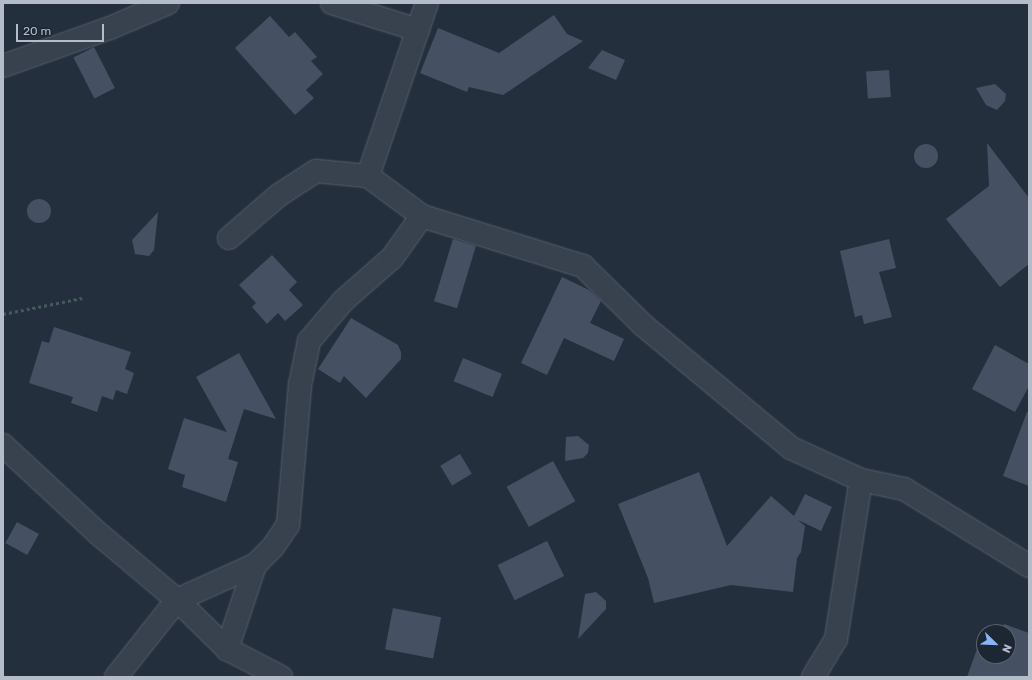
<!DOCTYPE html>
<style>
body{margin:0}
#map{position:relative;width:1032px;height:680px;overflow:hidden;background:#242f3e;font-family:Rubik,sans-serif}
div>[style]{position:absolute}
.building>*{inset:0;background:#455162;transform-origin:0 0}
.round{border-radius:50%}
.path>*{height:2.5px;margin-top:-1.25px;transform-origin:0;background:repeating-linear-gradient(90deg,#44595c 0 3px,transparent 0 6px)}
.roads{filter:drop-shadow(0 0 1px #565f6c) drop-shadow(0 0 1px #565f6c)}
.street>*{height:22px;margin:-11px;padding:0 11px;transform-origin:11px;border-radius:11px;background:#38414e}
span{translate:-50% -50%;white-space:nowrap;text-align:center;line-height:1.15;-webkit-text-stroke:3px #1d2633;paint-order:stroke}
.frame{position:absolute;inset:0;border:4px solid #b4bcc9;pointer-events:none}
.north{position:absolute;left:976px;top:624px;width:40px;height:40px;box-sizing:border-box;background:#1d2633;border:1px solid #59626f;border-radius:50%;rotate:113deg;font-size:11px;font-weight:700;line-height:16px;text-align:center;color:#b4bcc9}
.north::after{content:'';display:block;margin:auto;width:14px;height:18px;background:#8ab4f8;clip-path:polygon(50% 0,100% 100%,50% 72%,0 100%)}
.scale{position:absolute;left:16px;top:24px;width:88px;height:18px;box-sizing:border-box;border:2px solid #b4bcc9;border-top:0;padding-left:5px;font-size:12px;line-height:14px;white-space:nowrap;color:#b4bcc9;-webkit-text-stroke:3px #1d2633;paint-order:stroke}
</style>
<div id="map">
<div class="building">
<div style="clip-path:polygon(554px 15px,567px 34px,583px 41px,503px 95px,469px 87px,467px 92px,420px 73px,438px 28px,499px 53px)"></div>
<div style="clip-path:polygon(270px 16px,289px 37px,295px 32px,317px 57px,311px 61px,323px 74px,306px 90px,314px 98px,295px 115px,235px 48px)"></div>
<div style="left:94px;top:47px;width:46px;height:23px;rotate:63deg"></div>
<div style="clip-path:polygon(602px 50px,625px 60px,616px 80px,588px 68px)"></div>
<div style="left:889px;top:70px;width:27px;height:23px;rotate:86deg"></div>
<div style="clip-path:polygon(995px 84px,1006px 94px,1005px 101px,997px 110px,986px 105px,976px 88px)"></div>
<div style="clip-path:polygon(987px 143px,1029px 198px,1029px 264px,1000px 287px,946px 219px,989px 186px)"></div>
<div class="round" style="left:914px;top:144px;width:24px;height:24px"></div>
<div class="round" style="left:27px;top:199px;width:24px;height:24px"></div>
<div style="clip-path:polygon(158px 212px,154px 250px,149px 256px,135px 254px,132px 240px)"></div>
<div style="left:453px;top:239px;width:24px;height:65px;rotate:17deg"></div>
<div style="clip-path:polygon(889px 239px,896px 268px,879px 272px,892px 317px,864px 324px,862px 315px,855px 317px,840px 251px)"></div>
<div style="clip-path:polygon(272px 255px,297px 282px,289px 290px,303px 305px,285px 321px,278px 313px,267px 324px,252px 307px,256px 303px,239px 285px)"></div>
<div style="clip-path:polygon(562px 277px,589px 290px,601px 301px,590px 323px,624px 339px,614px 361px,564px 338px,547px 375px,521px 363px)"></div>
<div style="clip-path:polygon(351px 318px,398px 345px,401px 352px,401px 359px,366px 398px,344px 376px,340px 383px,318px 369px)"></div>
<div style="clip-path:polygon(54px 327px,131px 352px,125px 369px,134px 373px,127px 394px,116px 390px,113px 400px,102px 396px,97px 412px,71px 403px,73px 397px,29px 383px,42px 341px,49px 343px)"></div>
<div style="clip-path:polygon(995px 345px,1029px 364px,1029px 386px,1015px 412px,972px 389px)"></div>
<div style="clip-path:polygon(239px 353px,276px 419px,244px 409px,228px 459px,238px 462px,226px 502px,182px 487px,185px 475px,168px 469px,184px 418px,227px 432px,196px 377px)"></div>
<div style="left:463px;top:358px;width:42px;height:25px;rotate:22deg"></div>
<div style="clip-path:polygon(1027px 412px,1029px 412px,1029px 486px,1003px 476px)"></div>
<div style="clip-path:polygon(578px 436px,589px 445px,588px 453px,583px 458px,565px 461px,566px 437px)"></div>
<div style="left:460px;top:454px;width:23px;height:23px;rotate:59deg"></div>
<div style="left:553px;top:461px;width:46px;height:53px;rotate:61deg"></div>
<div style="clip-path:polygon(699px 472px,727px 546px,771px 496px,794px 516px,805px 494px,832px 507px,821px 531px,798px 520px,805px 526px,801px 552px,797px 558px,793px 592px,731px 585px,654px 603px,648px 578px,618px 504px)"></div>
<div style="left:17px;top:522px;width:25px;height:24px;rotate:29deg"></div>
<div style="left:547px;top:541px;width:39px;height:55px;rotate:64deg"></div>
<div style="clip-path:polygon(596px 592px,606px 601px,606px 609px,578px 639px,585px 594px)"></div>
<div style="left:393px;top:608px;width:49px;height:42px;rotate:11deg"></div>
<div style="clip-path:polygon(1004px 624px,1029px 633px,1029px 677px,967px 677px,983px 632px,984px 656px,1008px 656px,1008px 632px,1001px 632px)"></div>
</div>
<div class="path">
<div style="left:3px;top:314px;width:81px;rotate:-11.4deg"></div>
</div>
<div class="roads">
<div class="street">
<div style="left:332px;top:3px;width:90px;rotate:17.4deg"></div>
<div style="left:3px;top:66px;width:114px;rotate:-19.6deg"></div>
<div style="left:110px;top:28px;width:63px;rotate:-23.3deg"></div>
<div style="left:422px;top:216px;width:169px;rotate:17.3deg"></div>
<div style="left:583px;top:266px;width:84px;rotate:44.5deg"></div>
<div style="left:643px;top:325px;width:192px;rotate:39.7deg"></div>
<div style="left:791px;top:448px;width:77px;rotate:24.6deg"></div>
<div style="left:861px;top:480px;width:44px;rotate:11.8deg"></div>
<div style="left:904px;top:489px;width:147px;rotate:31.6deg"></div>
<div style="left:229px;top:238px;width:66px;rotate:-40.7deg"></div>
<div style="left:279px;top:195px;width:44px;rotate:-33deg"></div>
<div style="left:316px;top:171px;width:52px;rotate:5.5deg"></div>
<div style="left:3px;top:445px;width:132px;rotate:42.9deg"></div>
<div style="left:100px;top:535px;width:101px;rotate:40.2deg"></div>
<div style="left:177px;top:600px;width:85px;rotate:-24.2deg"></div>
<div style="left:255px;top:565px;width:25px;rotate:-45deg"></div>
<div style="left:273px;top:547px;width:27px;rotate:-56deg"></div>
<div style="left:288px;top:525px;width:141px;rotate:-85.1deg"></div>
<div style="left:300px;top:385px;width:45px;rotate:-78.4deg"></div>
<div style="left:309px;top:341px;width:52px;rotate:-49.6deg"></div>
<div style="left:343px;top:301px;width:65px;rotate:-41.3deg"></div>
<div style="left:392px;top:258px;width:52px;rotate:-54.5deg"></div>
<div style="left:422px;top:216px;width:67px;rotate:-143.5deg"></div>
<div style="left:368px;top:176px;width:183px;rotate:-71.2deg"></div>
<div style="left:255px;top:565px;width:89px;rotate:108.4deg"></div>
<div style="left:227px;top:649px;width:61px;rotate:27.4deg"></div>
<div style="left:116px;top:677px;width:98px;rotate:-51.6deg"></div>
<div style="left:177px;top:600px;width:70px;rotate:44.4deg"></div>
<div style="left:813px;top:677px;width:44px;rotate:-58.8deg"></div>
<div style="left:836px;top:639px;width:161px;rotate:-81.1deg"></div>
</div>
</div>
<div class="frame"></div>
<div class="north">N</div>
<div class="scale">20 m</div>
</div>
